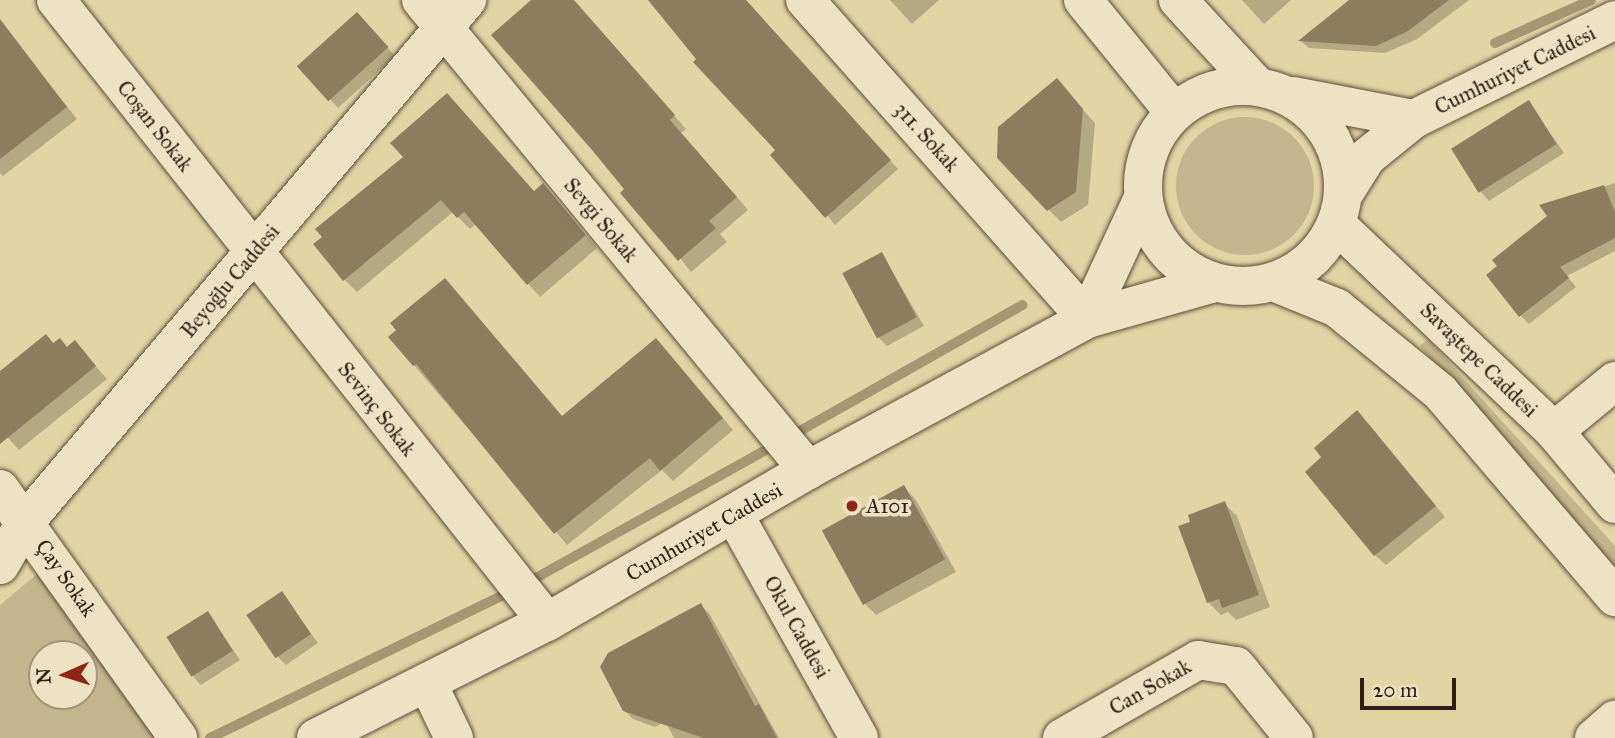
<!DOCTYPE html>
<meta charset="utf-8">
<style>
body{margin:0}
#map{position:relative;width:1615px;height:738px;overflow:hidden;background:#e3d4a4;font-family:"IM FELL Great Primer",serif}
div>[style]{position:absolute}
.green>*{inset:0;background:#c5b58c}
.round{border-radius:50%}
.shadow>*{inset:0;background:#0003}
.stream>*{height:10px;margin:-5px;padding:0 5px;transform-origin:5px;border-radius:5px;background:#a69673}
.building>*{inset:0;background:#8e7c5f;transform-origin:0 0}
.roads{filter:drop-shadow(0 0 2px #5e4b39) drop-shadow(0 0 2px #5e4b39)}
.minor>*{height:38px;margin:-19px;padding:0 19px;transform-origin:19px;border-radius:19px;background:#ede3c4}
.secondary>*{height:38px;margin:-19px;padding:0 19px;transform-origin:19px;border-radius:19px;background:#ede3c4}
.secondary>.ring{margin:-19px;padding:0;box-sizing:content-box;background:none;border:38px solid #ede3c4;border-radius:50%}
.dots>*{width:19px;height:19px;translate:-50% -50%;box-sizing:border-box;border:4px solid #ede3c4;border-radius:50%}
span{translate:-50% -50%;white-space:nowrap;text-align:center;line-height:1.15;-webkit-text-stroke:7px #ede3c4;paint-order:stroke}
.street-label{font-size:21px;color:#311d15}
.poi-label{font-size:21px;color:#311d15}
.left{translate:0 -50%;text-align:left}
.north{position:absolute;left:28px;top:640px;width:70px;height:70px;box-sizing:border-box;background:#ede3c4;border:2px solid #a2947e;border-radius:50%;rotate:267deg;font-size:19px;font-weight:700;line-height:28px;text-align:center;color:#311d15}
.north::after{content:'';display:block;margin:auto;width:24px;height:32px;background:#8f2418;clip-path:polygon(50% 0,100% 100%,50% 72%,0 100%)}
.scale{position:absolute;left:1360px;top:678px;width:96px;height:32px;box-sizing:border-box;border:4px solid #311d15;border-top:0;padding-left:9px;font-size:21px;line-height:24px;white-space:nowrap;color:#311d15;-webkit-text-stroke:5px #ede3c4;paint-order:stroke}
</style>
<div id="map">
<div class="green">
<div class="round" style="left:1176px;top:117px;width:138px;height:138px"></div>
<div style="clip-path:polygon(1428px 339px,1615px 546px,1615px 569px,1420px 346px)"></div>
<div style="clip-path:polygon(evenodd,37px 574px,47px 588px,163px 738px,0 738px,0 605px,37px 574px,42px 654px,84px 654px,84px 696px,42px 696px,42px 654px)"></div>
</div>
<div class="shadow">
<div style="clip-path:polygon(547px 0,573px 0,686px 129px,681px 133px,748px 210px,720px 234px,727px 242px,691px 272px,627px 189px)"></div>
<div style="clip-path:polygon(662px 0,734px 0,767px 26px,898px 169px,835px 225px,778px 150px,698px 59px)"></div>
<div style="clip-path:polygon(890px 0,939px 0,912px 24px)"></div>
<div style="clip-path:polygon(1242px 0,1291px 0,1264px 24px)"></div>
<div style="clip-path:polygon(1352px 0,1469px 0,1417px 39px,1385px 53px,1309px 48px,1301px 41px)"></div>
<div style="clip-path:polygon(365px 22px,395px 56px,338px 108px,300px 66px)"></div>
<div style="clip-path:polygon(0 23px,77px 119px,3px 176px,0 173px)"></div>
<div style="clip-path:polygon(1057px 80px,1095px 123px,1088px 205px,1061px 222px,1048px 209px)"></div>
<div style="clip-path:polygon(1529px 103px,1564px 153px,1489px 201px,1481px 192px)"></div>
<div style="clip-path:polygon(405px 157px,534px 193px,543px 185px,597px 248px,540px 297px,476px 224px,470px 229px,453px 212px,357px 292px,344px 279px)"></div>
<div style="clip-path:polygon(1615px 183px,1615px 251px,1567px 276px,1576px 287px,1529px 324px,1521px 316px,1549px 216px,1542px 206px)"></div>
<div style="clip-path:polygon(882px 254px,924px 326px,887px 346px,879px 338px)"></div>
<div style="clip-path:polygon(390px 337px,563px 418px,667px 352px,733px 430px,673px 481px,662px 470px,567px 545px)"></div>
<div style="clip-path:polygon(75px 343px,107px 379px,19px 450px,0 429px,0 373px,54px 344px,68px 349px)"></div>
<div style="clip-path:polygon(1368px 423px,1445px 517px,1386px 565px,1375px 555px)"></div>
<div style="clip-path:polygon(904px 487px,916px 500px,956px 572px,876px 615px,864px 603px)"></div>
<div style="clip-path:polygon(1224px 503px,1237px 516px,1270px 607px,1236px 620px,1228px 612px,1221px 615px,1208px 602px,1192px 523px)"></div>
<div style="clip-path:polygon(282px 594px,318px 643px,286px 665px,278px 657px)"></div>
<div style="clip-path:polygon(700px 605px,709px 613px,779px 738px,674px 738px,665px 721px,655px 727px,633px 719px,624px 710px)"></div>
<div style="clip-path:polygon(208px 613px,240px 660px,201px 685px,193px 676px)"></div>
</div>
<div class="stream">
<div style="left:1495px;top:43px;width:105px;rotate:-24.1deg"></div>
<div style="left:791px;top:436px;width:266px;rotate:-29.5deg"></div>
<div style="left:525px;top:584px;width:286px;rotate:-29.1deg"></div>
<div style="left:210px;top:738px;width:336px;rotate:-26deg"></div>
</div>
<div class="building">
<div style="clip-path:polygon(531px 0,574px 0,675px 115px,670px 120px,737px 197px,709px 221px,716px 228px,678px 261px,620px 193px,624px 189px,592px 150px,491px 35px)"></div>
<div style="clip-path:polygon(648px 0,746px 0,891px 160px,825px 218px,770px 155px,775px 150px,693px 62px,696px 59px)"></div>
<div style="clip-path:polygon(1349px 0,1449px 0,1408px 31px,1376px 46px,1298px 41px)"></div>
<div style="left:357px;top:12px;width:47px;height:81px;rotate:48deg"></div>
<div style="clip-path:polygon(0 19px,67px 107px,0 159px)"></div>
<div style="clip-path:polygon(1057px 78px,1083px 109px,1076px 192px,1047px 211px,997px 158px,998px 127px)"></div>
<div style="clip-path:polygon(447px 93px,534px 191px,543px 183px,586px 235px,527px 285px,464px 212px,457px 218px,441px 200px,343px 281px,313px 244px,322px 237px,315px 229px,403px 157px,390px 143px)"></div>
<div style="left:1529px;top:100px;width:52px;height:92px;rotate:58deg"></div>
<div style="clip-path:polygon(1604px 185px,1615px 212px,1615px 238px,1560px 267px,1569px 278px,1519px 317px,1486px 275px,1497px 266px,1492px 260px,1547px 216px,1539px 205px)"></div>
<div style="left:882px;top:252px;width:74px;height:45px;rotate:62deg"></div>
<div style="clip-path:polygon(445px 278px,562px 416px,656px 338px,723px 418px,660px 471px,650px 458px,554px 534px,416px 364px,413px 366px,388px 337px,396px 330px,390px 323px)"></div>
<div style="clip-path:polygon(46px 334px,53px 343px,60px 338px,67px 347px,75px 340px,96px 366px,0 444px,0 371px)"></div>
<div style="clip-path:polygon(1357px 410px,1436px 506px,1374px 556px,1305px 472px,1321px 457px,1314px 448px)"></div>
<div style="left:904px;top:485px;width:85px;height:94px;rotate:61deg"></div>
<div style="clip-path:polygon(1225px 501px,1259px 595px,1222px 608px,1219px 599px,1207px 603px,1178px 526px,1190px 522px,1188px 515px)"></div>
<div style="left:282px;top:591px;width:52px;height:43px;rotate:56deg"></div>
<div style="clip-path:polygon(701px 603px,755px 706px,759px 704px,777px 738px,704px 738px,623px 711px,600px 667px,608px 653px)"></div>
<div style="left:208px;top:611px;width:47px;height:49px;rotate:58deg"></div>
</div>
<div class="roads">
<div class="minor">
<div style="left:56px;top:0;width:792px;rotate:51.71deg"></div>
<div style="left:421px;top:0;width:609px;rotate:50.53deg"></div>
<div style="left:805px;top:0;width:426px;rotate:48.5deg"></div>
<div style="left:1414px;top:119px;width:224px;rotate:-26.2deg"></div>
<div style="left:1087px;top:319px;width:133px;rotate:-65.2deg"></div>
<div style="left:1554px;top:431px;width:79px;rotate:-39.3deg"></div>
<div style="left:0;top:489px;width:306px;rotate:54.4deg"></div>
<div style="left:735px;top:516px;width:254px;rotate:60.8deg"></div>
<div style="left:0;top:565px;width:51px;rotate:-59.4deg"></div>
<div style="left:26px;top:521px;width:683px;rotate:-49.75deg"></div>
<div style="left:428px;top:684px;width:60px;rotate:64.3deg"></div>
<div style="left:316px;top:738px;width:258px;rotate:-26.7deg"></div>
<div style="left:547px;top:622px;width:302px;rotate:-30.2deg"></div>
<div style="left:808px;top:470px;width:317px;rotate:-28.4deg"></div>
<div style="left:1087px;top:319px;width:132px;rotate:-15.8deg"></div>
<div style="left:1062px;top:738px;width:157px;rotate:-29.8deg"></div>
<div style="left:1198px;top:660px;width:38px;rotate:9deg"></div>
<div style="left:1236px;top:666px;width:92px;rotate:51.1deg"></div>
<div style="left:1594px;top:738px;width:28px;rotate:-41deg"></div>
</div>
<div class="secondary">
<div style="left:1083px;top:0;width:144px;rotate:50.9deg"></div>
<div style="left:1178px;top:0;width:117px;rotate:47.4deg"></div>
<div class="ring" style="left:1143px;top:86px;width:162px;height:162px"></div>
<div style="left:1293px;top:96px;width:123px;rotate:10.8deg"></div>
<div style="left:1343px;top:195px;width:45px;rotate:-57.7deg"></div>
<div style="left:1367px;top:157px;width:60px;rotate:-39deg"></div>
<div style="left:1336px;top:224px;width:301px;rotate:43.5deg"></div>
<div style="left:1554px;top:431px;width:95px;rotate:50.1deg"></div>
<div style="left:1273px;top:282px;width:69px;rotate:22.1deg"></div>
<div style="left:1337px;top:308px;width:133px;rotate:39.2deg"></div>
<div style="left:1440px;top:392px;width:270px;rotate:49.5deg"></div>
</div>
</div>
<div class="dots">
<div style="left:852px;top:506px;background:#8f2418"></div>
</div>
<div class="street-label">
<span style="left:1515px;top:70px;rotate:-26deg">Cumhuriyet Caddesi</span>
<span style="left:155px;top:126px;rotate:52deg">Coşan Sokak</span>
<span style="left:927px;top:137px;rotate:48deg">311. Sokak</span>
<span style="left:601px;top:220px;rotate:50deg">Sevgi Sokak</span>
<span style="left:230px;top:281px;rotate:-50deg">Beyoğlu Caddesi</span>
<span style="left:1479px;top:360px;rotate:44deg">Savaştepe Caddesi</span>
<span style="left:377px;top:409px;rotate:52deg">Sevinç Sokak</span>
<span style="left:704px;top:532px;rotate:-30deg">Cumhuriyet Caddesi</span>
<span style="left:66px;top:578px;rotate:55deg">Çay Sokak</span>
<span style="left:797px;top:627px;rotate:61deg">Okul Caddesi</span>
<span style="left:1150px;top:687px;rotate:-30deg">Can Sokak</span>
</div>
<div class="poi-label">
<span class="left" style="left:866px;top:506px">A101</span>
</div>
<div class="north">N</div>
<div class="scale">20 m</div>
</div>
